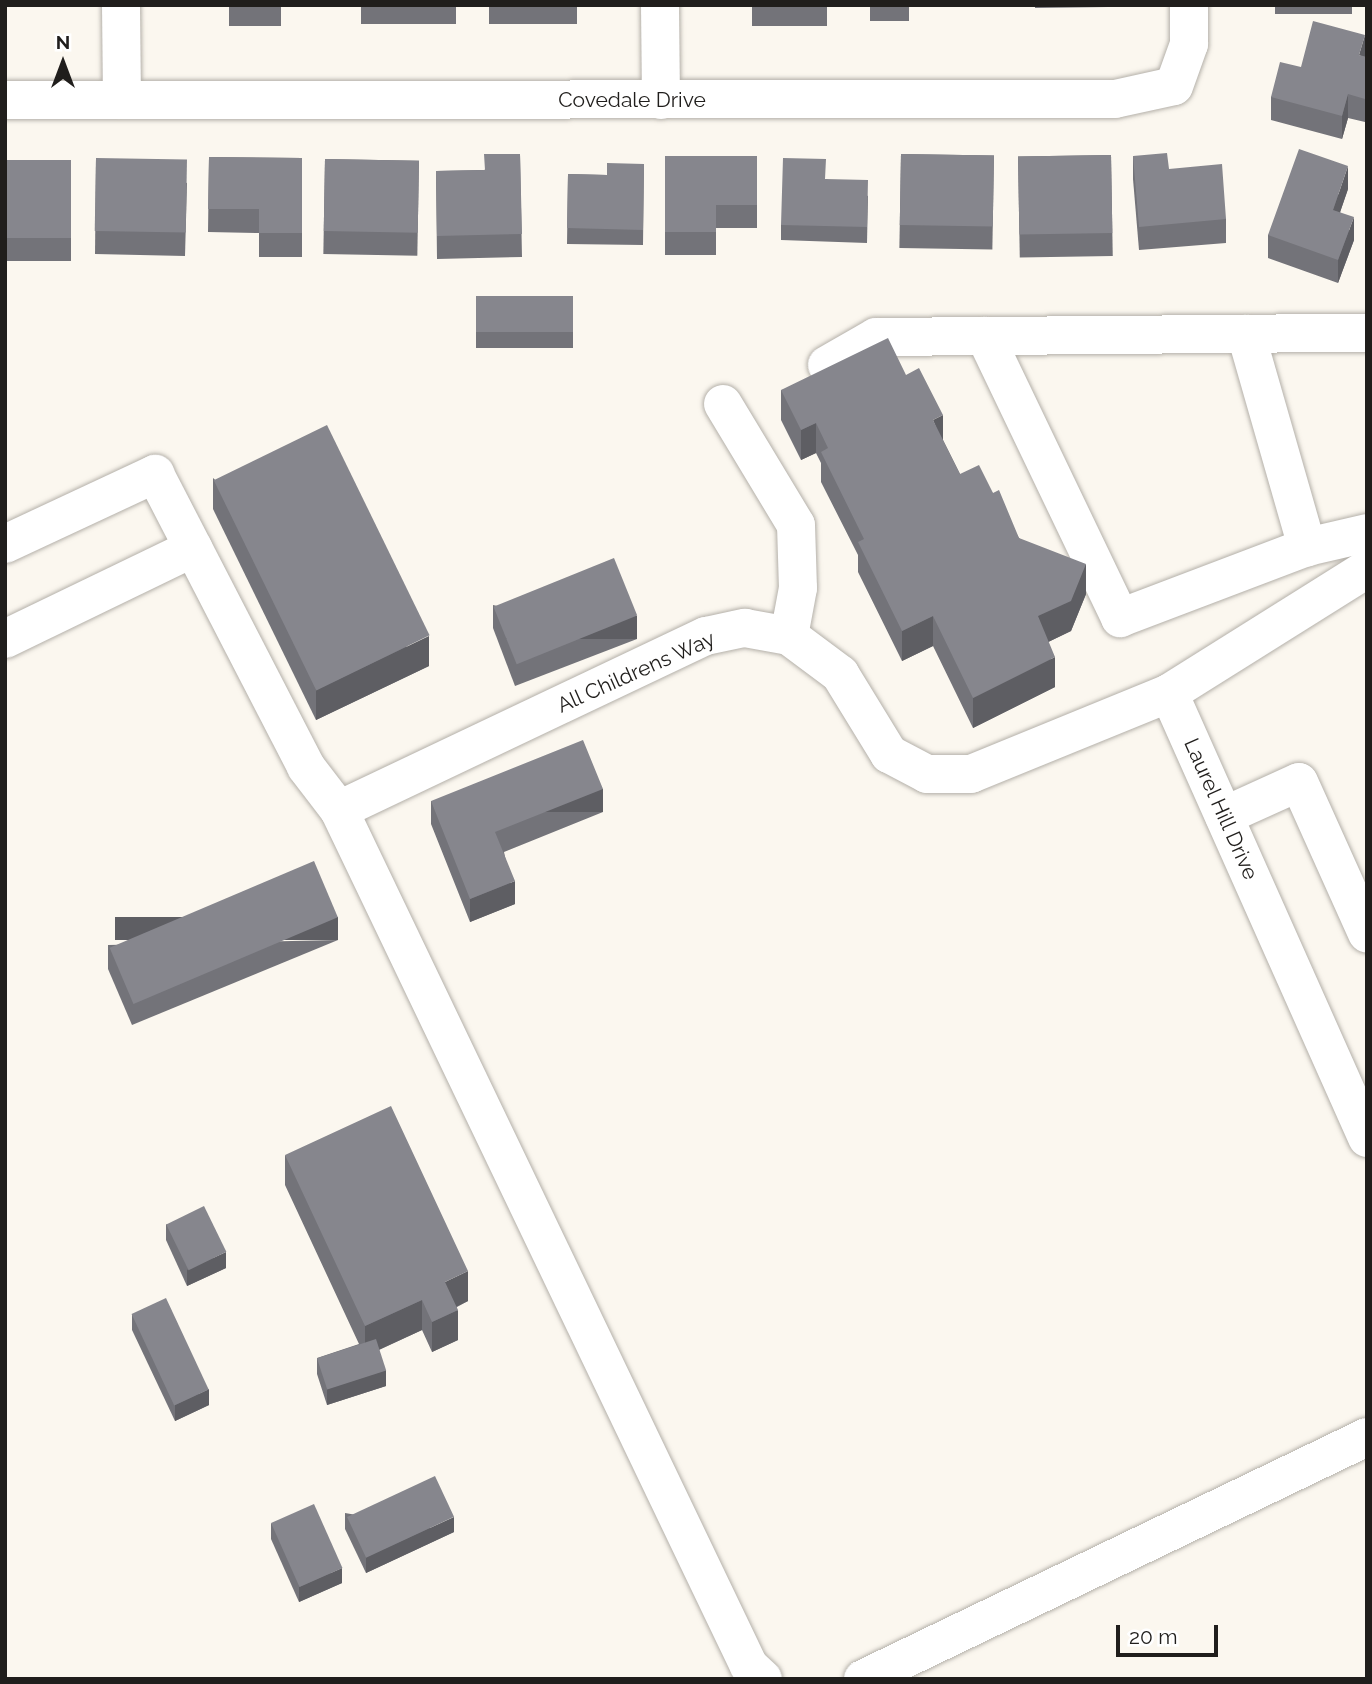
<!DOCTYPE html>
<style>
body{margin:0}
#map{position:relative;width:1372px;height:1684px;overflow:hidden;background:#fbf7ef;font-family:Raleway,sans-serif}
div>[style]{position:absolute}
.roads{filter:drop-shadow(0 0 2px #b4b0a9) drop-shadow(0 0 2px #b4b0a9)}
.minor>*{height:38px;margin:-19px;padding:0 19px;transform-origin:19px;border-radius:19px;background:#fff}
.wall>*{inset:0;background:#737379;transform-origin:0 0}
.shaded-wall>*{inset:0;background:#5e5e63;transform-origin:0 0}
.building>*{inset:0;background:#86868d;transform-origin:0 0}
span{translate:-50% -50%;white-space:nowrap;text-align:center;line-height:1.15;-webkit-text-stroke:5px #fff;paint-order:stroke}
.street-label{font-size:21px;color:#201e1c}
.frame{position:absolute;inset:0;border:7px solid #201e1c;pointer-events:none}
.north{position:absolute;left:28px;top:28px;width:70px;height:70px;-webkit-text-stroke:5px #fff;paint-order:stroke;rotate:0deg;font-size:19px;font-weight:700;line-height:28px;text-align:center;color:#201e1c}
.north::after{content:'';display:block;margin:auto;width:24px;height:32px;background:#201e1c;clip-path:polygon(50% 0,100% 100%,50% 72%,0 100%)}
.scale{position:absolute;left:1116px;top:1625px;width:102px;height:32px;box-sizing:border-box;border:4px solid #201e1c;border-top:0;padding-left:9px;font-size:21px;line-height:24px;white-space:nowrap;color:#201e1c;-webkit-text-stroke:5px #fff;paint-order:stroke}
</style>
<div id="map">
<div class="roads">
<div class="minor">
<div style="left:121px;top:5px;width:95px;rotate:89.4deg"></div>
<div style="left:660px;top:5px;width:95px;rotate:89.4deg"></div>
<div style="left:5px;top:100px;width:1110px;rotate:-0.05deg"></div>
<div style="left:1115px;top:99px;width:60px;rotate:-12.4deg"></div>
<div style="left:1174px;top:86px;width:45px;rotate:-70.3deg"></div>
<div style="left:1189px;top:44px;width:39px;rotate:-90deg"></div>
<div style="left:1246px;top:334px;width:222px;rotate:74deg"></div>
<div style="left:985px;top:336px;width:313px;rotate:64.4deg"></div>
<div style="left:1120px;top:618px;width:200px;rotate:-20.8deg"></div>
<div style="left:1307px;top:547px;width:62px;rotate:-13.1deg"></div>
<div style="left:827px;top:365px;width:56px;rotate:-29.7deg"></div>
<div style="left:876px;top:337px;width:491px;rotate:-0.5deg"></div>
<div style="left:723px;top:404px;width:141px;rotate:58.9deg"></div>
<div style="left:796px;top:525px;width:63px;rotate:88.2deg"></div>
<div style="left:798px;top:588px;width:49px;rotate:100.6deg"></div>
<div style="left:5px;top:544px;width:166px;rotate:-25deg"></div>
<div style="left:155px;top:474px;width:330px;rotate:62.7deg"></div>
<div style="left:306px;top:767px;width:54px;rotate:52.5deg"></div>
<div style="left:339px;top:810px;width:949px;rotate:64.41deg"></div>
<div style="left:749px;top:1666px;width:19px;rotate:43deg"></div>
<div style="left:5px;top:639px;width:209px;rotate:-25.8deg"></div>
<div style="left:1169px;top:693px;width:487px;rotate:66deg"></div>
<div style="left:339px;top:810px;width:406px;rotate:-25.4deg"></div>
<div style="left:706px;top:636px;width:40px;rotate:-12deg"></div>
<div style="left:745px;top:628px;width:45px;rotate:10.3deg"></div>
<div style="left:789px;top:636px;width:64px;rotate:36.7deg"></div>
<div style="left:840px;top:674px;width:94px;rotate:58.5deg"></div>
<div style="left:889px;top:754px;width:43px;rotate:27.8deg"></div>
<div style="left:927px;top:774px;width:44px"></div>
<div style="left:971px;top:774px;width:214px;rotate:-22.2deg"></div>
<div style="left:1169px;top:693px;width:234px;rotate:-32.1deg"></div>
<div style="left:1224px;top:816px;width:82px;rotate:-24.4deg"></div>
<div style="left:1299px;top:782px;width:166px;rotate:65.8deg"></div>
<div style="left:863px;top:1679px;width:559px;rotate:-25.65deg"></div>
</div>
</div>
<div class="wall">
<div style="left:229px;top:5px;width:52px;height:21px"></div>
<div style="left:361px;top:5px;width:95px;height:19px"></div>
<div style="left:489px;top:5px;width:88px;height:19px"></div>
<div style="left:752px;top:5px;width:75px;height:21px"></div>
<div style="left:870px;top:5px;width:39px;height:16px"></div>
<div style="clip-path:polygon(1035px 5px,1108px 5px,1108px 7px,1035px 8px)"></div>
<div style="left:1275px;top:5px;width:77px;height:9px"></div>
<div style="clip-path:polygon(1365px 57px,1367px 57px,1367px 116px,1365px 122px,1348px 118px,1342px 139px,1271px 120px,1271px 97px,1301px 67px)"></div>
<div style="clip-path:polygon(520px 154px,522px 257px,437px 259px,436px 171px,484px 170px)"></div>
<div style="left:901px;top:154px;width:93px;height:94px;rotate:1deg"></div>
<div style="left:1111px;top:155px;width:101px;height:93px;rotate:89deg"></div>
<div style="clip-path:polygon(665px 156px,757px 156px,757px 228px,716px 228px,716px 255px,665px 255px)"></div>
<div style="clip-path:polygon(1133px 156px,1169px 169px,1226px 219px,1226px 243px,1139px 250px,1133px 179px)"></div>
<div style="clip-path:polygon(209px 157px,302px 158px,302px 257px,259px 257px,259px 233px,208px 232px)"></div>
<div style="clip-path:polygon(96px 158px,187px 183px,185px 256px,95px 254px)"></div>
<div style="left:325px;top:159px;width:94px;height:95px;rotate:1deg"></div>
<div style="left:5px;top:160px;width:66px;height:101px"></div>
<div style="clip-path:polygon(644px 164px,643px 245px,567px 244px,568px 174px,607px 175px)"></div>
<div style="clip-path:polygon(826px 179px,868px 196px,867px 243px,781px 240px,781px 225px)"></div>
<div style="clip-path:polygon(1348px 189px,1340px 212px,1354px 240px,1338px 283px,1268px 258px,1268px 235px)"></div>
<div style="left:573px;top:296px;width:52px;height:97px;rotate:90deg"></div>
<div style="clip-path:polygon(906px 375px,943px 440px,960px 474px,993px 493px,1019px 538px,1086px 594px,1071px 631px,1048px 642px,1055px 687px,973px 728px,933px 646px,902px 661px,858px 572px,858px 555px,821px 482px,821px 463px,816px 453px,801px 460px,781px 420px,781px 390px)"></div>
<div style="clip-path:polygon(213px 478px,429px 666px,316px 720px,213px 509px)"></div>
<div style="clip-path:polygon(493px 605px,637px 639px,515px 686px,493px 628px)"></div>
<div style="clip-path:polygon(431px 801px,603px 812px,504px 852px,515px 904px,470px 922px,431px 824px)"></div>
<div style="clip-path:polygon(338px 940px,132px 1025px,108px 969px,108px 945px)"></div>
<div style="clip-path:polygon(285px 1155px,468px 1301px,457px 1307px,458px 1340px,432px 1352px,422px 1330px,379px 1350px,386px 1386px,327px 1405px,317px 1374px,317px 1358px,359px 1344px,285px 1185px)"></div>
<div style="clip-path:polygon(166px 1224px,226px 1268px,187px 1286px,166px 1240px)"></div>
<div style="clip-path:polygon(132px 1314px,209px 1405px,175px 1421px,132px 1330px)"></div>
<div style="clip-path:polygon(345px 1513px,454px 1532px,366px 1573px,345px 1529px)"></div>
<div style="clip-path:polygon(271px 1523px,342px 1583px,299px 1602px,271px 1539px)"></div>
</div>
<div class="shaded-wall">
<div style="clip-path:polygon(1365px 35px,1365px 58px,1359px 55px)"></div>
<div style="clip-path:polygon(1367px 93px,1367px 116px,1365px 122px,1365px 99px)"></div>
<div style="clip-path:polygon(1348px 94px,1348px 118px,1342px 139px,1342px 116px)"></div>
<div style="clip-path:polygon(1348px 166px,1348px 189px,1333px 233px,1333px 210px)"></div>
<div style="clip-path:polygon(1354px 217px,1354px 240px,1338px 283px,1338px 260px)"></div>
<div style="clip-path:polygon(943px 415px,943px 445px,933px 420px)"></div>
<div style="clip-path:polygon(816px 423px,816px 453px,801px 460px,801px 430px)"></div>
<div style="clip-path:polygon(1086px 564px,1086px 594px,1071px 631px,1038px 647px,1038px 616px)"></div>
<div style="left:637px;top:616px;width:23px;height:131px;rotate:90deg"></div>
<div style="clip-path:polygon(933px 616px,933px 646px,902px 661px,902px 631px)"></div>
<div style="clip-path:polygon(429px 636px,429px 666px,316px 720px,316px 690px)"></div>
<div style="clip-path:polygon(1055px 657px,1055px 687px,973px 728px,973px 698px)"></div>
<div style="left:603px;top:789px;width:23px;height:116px;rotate:90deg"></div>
<div style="clip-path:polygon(515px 881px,515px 904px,470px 922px,470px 899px)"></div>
<div style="left:338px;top:917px;width:23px;height:223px;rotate:90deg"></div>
<div style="clip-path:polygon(226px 1252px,226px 1268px,187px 1286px,187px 1270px)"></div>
<div style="clip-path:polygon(468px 1271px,468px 1301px,445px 1312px,445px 1282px)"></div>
<div style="clip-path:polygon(422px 1300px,422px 1330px,365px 1356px,365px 1326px)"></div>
<div style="clip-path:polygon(458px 1310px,458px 1340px,432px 1352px,432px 1322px)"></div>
<div style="clip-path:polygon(386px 1370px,386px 1386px,327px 1405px,327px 1389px)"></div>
<div style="clip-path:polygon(209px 1389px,209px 1405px,175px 1421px,175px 1405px)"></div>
<div style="clip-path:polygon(454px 1517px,454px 1532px,366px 1573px,366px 1557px)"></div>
<div style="clip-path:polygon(342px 1568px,342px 1583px,299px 1602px,299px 1587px)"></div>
</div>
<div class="building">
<div style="clip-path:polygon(1313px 21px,1365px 35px,1359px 55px,1367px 57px,1367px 93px,1365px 99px,1348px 94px,1342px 116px,1271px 97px,1280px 62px,1301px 67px)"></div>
<div style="clip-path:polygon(1299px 149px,1348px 166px,1333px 210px,1354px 217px,1338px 260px,1268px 235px)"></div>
<div style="clip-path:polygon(1167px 153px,1169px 169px,1222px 164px,1226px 219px,1139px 227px,1133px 156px)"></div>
<div style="clip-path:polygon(484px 154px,520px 154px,522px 234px,437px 236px,436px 171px,485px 170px)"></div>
<div style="left:901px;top:154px;width:93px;height:71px;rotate:1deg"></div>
<div style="left:1111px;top:155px;width:78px;height:93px;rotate:89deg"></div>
<div style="clip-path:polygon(665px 156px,757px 156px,757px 205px,716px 205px,716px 232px,665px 232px)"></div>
<div style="clip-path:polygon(209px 157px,302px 158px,302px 233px,259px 233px,259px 209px,208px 209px)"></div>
<div style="left:96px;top:158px;width:91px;height:73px;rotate:1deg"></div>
<div style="clip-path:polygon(783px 158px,826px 159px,825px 179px,868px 180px,867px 227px,781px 225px)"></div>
<div style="left:325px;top:159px;width:94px;height:72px;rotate:1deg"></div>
<div style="left:5px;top:160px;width:66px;height:78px"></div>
<div style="clip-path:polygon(607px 163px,644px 164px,643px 230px,567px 228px,568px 174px,607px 175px)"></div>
<div style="left:573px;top:296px;width:36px;height:97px;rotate:90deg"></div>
<div style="clip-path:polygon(888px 338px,906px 375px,919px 368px,943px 415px,933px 420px,960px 474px,979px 465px,993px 493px,999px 490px,1019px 538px,1086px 564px,1071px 601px,1038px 616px,1055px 657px,973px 698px,933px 616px,902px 631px,858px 542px,864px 539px,821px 452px,828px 448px,816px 423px,801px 430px,781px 390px)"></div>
<div style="left:327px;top:425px;width:234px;height:126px;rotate:64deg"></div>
<div style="left:614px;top:558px;width:62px;height:130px;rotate:68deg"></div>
<div style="clip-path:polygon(583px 740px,603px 789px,495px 832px,515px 881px,470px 899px,431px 801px)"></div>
<div style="left:314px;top:861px;width:61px;height:222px;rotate:67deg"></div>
<div style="clip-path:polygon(391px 1106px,468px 1271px,445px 1282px,458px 1310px,432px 1322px,422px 1300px,365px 1326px,285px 1155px)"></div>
<div style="left:204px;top:1206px;width:51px;height:42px;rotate:64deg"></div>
<div style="left:166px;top:1298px;width:101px;height:38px;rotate:65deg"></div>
<div style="left:376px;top:1339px;width:33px;height:62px;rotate:72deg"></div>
<div style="left:435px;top:1476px;width:45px;height:97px;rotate:65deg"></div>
<div style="left:314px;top:1504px;width:70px;height:47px;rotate:66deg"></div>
</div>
<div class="street-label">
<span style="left:632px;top:100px">Covedale Drive</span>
<span style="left:636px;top:672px;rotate:-24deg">All Childrens Way</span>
<span style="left:1221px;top:809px;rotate:66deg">Laurel Hill Drive</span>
</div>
<div class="frame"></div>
<div class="north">N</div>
<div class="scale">20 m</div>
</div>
